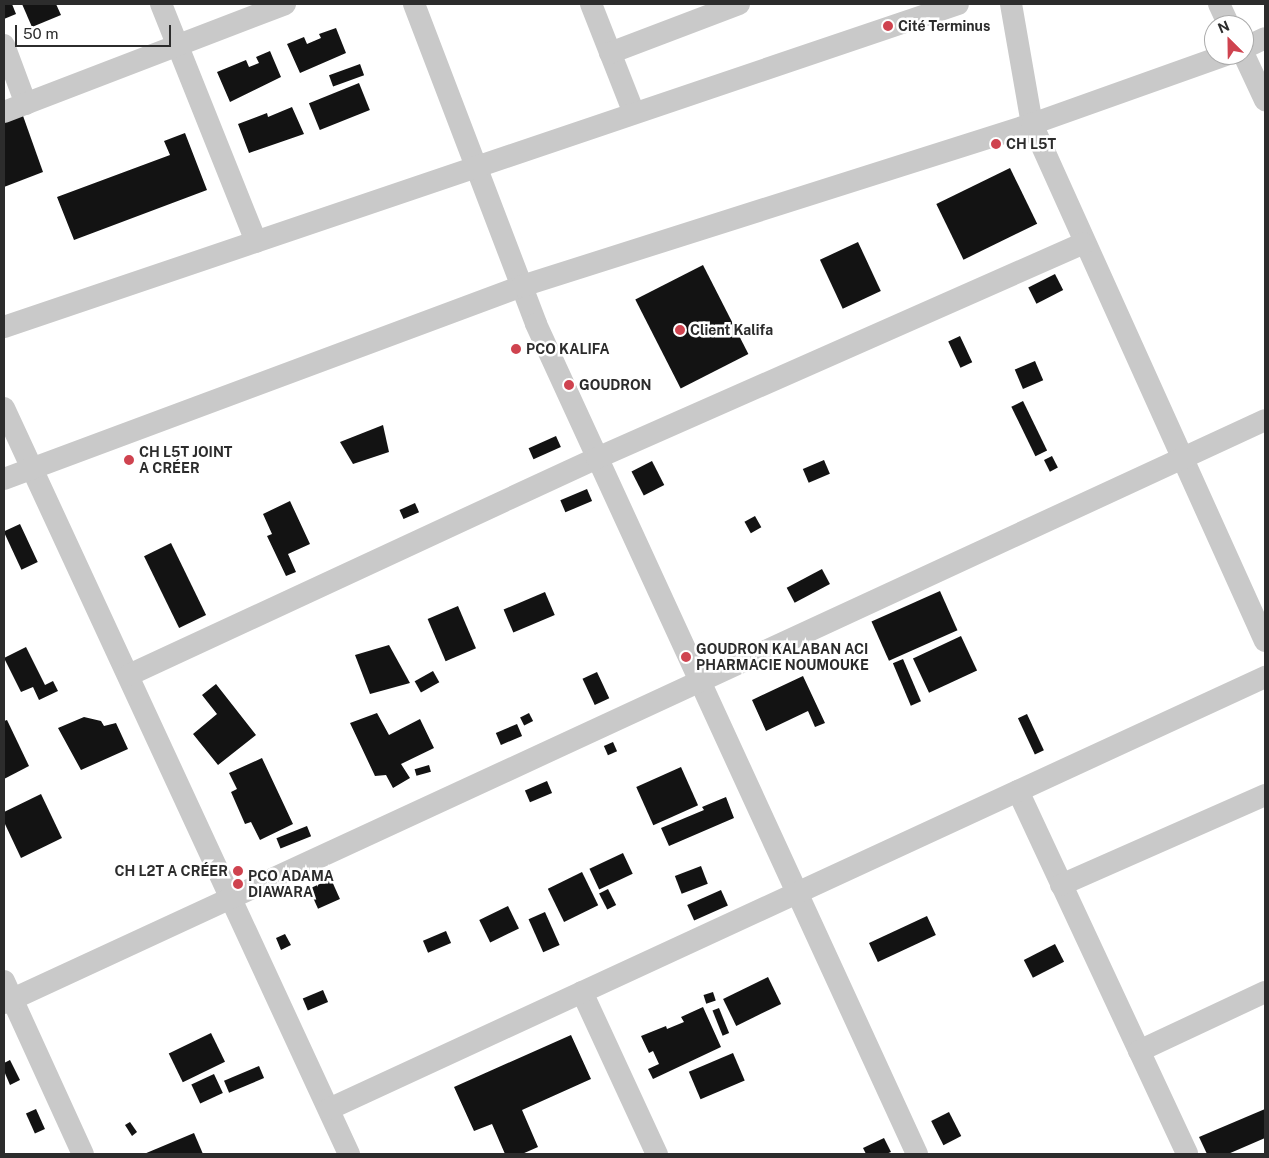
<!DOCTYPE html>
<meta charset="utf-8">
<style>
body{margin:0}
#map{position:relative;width:1269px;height:1158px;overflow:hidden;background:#fff;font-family:"Public Sans",sans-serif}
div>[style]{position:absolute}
.building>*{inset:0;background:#131313;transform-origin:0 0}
.street>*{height:22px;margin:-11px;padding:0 11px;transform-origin:11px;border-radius:11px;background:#c9c9c9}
.dots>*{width:14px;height:14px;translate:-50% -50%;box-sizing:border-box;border:2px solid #fff;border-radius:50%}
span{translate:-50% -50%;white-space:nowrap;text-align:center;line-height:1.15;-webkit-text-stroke:5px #fff;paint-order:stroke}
.poi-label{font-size:14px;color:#2c2c2c;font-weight:700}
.left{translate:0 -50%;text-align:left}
.right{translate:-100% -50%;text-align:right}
.frame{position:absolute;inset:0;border:5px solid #2c2c2c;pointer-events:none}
.north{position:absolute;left:1204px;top:15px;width:50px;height:50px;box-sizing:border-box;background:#fff;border:1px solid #ababab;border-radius:50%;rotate:337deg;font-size:14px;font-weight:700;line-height:20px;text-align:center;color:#2c2c2c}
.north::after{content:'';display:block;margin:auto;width:18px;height:22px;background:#cf434f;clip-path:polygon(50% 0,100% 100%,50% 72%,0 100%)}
.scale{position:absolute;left:15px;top:25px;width:156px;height:22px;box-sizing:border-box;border:2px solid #2c2c2c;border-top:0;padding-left:6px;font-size:15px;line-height:18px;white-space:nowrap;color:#2c2c2c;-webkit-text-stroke:4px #fff;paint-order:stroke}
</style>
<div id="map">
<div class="building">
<div style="clip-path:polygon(4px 4px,12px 4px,16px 14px,4px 19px)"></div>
<div style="clip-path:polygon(22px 4px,56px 4px,61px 15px,32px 27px)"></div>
<div style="clip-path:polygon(336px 28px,346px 53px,300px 73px,287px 44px,304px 37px,307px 44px,321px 38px,319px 34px)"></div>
<div style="clip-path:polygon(270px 51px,281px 77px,230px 102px,217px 72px,246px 60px,249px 67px,259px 63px,256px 57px)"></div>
<div style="left:360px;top:64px;width:12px;height:33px;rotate:70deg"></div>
<div style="left:359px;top:83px;width:29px;height:54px;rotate:68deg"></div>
<div style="clip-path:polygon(292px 107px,304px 134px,249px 153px,238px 124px,267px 113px,268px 117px)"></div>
<div style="clip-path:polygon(22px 113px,43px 172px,4px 187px,4px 120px)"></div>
<div style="clip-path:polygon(185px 133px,207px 190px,74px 240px,57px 197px,170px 155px,164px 141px)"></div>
<div style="left:1010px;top:168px;width:62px;height:82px;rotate:64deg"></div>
<div style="left:858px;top:242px;width:54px;height:42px;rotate:65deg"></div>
<div style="left:703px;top:265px;width:100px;height:76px;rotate:63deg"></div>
<div style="left:1055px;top:274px;width:18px;height:30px;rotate:63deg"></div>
<div style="left:960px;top:336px;width:29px;height:13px;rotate:65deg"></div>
<div style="left:1035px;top:361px;width:21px;height:22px;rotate:67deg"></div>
<div style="left:1023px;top:401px;width:55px;height:13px;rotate:64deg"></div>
<div style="clip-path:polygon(383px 425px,389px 452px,353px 464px,340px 442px)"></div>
<div style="left:556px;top:436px;width:12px;height:30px;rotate:66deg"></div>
<div style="left:1052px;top:456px;width:13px;height:9px;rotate:63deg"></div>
<div style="left:824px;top:460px;width:15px;height:23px;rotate:67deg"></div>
<div style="left:652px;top:461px;width:27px;height:23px;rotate:63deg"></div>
<div style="left:587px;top:489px;width:13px;height:29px;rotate:67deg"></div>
<div style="clip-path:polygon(290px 501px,310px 544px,288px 554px,296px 572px,286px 576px,267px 536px,272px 534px,263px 514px)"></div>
<div style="left:415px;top:503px;width:10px;height:17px;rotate:66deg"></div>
<div style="left:755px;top:516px;width:13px;height:12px;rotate:61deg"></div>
<div style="left:20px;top:524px;width:42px;height:18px;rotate:65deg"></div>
<div style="left:171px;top:543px;width:80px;height:30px;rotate:64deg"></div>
<div style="left:822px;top:569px;width:17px;height:40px;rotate:62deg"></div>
<div style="left:940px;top:591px;width:43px;height:75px;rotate:66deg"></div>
<div style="left:545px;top:592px;width:25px;height:45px;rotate:67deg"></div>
<div style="left:458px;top:606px;width:46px;height:33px;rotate:67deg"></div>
<div style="left:961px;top:636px;width:38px;height:53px;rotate:65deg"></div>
<div style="clip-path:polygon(389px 645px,410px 683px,370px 694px,355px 655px)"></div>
<div style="clip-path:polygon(26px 647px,45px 685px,53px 681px,58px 691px,39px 700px,33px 687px,21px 692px,4px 658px)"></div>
<div style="left:903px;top:659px;width:46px;height:11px;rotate:67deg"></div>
<div style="left:433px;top:671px;width:13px;height:21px;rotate:61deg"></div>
<div style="left:597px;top:672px;width:29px;height:16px;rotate:65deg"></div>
<div style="clip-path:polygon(803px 676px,825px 723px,815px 727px,808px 711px,766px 731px,752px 700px)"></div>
<div style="clip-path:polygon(216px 684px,256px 735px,218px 765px,193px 734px,217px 714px,202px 695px)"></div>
<div style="clip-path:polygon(377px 713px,389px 735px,420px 719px,434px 748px,401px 764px,410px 778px,393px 788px,386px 775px,375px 776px,350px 723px)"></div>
<div style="left:529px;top:713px;width:9px;height:10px;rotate:63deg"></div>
<div style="left:1027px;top:714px;width:40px;height:10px;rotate:65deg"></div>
<div style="clip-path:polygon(84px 717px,101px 721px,104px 726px,116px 723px,128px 749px,81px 770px,58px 728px)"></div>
<div style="clip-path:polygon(7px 720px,29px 766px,4px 779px,4px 721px)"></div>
<div style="left:517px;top:724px;width:13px;height:23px;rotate:67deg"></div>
<div style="left:613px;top:742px;width:10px;height:10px;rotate:66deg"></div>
<div style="clip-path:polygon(262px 758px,293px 824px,260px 840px,251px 822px,245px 824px,231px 792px,237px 789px,229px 773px)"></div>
<div style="left:429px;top:765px;width:7px;height:15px;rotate:74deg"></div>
<div style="left:681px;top:767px;width:42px;height:49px;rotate:66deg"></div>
<div style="left:547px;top:781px;width:13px;height:24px;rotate:67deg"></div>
<div style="clip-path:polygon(41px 794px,62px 838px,21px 858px,4px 822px,4px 812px)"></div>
<div style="clip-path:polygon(726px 797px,734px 818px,669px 846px,661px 828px,704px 810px,702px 807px)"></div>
<div style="left:307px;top:826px;width:11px;height:33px;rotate:68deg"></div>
<div style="left:623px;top:853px;width:23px;height:37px;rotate:65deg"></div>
<div style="left:701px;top:866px;width:19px;height:28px;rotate:69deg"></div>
<div style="left:582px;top:872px;width:37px;height:38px;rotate:64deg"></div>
<div style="left:331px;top:879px;width:22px;height:24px;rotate:66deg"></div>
<div style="left:608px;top:889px;width:18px;height:10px;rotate:63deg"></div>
<div style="left:721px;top:890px;width:17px;height:37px;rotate:66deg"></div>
<div style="left:508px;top:906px;width:25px;height:32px;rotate:64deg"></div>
<div style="left:545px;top:912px;width:36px;height:18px;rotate:66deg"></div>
<div style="left:927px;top:916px;width:21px;height:64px;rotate:65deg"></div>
<div style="left:446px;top:931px;width:13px;height:25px;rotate:67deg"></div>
<div style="clip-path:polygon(285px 934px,291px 945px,281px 950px,276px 938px)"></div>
<div style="left:1055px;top:944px;width:20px;height:35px;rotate:63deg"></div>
<div style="left:768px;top:977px;width:30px;height:50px;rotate:64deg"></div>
<div style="left:323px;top:990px;width:13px;height:22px;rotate:67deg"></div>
<div style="left:713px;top:992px;width:9px;height:10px;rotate:72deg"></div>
<div style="clip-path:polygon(703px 1007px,721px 1047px,653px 1079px,648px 1069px,659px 1064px,653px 1051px,649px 1053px,641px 1036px,666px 1026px,667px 1029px,684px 1022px,681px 1017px)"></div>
<div style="left:719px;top:1008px;width:27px;height:7px;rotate:68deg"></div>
<div style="left:211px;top:1033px;width:32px;height:47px;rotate:64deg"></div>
<div style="clip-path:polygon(571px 1035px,591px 1079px,522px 1110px,538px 1147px,522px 1154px,505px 1154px,492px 1124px,474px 1131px,454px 1087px)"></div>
<div style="left:733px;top:1053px;width:30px;height:48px;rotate:67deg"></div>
<div style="clip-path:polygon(10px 1060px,20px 1080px,10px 1085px,4px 1071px,4px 1063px)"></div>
<div style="left:259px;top:1066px;width:13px;height:38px;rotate:67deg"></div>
<div style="left:214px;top:1074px;width:21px;height:25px;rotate:65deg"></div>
<div style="left:36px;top:1109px;width:22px;height:11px;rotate:66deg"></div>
<div style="clip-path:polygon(1265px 1109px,1265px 1138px,1228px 1154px,1207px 1154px,1199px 1137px)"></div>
<div style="left:949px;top:1112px;width:27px;height:20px;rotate:63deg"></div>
<div style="clip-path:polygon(130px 1122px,137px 1132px,132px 1136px,125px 1125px)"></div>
<div style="clip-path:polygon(194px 1133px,203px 1154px,144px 1154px)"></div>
<div style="clip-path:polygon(884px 1138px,891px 1152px,886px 1154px,866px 1154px,863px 1148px)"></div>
</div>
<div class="street">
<div style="left:161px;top:4px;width:256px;rotate:68.2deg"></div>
<div style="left:414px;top:4px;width:342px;rotate:69.1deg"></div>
<div style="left:536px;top:324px;width:913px;rotate:65.34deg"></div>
<div style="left:591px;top:4px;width:117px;rotate:68.5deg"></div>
<div style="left:1011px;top:4px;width:122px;rotate:80.1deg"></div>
<div style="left:1032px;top:124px;width:567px;rotate:65.74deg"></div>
<div style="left:1219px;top:4px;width:23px;rotate:65deg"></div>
<div style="left:4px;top:45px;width:63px;rotate:69.6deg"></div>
<div style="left:1244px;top:48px;width:23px;rotate:-25deg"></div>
<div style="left:610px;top:53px;width:138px;rotate:-20.8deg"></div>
<div style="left:1244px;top:55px;width:50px;rotate:65deg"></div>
<div style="left:4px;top:112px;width:301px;rotate:-21deg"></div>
<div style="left:4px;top:327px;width:1007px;rotate:-18.7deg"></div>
<div style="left:4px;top:408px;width:822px;rotate:65.18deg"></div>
<div style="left:4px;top:479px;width:553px;rotate:-20.43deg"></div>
<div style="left:522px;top:286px;width:535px;rotate:-17.62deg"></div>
<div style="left:1032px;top:124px;width:206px;rotate:-19.6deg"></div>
<div style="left:129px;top:675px;width:516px;rotate:-24.88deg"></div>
<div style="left:597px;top:458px;width:532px;rotate:-23.82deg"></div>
<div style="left:1018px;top:791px;width:400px;rotate:65deg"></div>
<div style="left:1061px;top:885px;width:223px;rotate:-23.8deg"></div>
<div style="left:4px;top:981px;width:190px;rotate:65.5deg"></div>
<div style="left:582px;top:992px;width:179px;rotate:65.2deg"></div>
<div style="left:4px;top:1003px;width:1389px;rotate:-24.81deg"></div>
<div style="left:1139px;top:1051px;width:139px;rotate:-25.1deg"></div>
<div style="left:329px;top:1109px;width:1031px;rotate:-24.78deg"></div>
</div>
<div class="dots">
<div style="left:888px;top:26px;background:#cf434f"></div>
<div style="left:996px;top:144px;background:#cf434f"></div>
<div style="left:680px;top:330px;background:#cf434f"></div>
<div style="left:516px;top:349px;background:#cf434f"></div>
<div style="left:569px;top:385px;background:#cf434f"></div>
<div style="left:129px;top:460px;background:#cf434f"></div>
<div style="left:686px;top:657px;background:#cf434f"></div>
<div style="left:238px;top:871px;background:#cf434f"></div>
<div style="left:238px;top:884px;background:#cf434f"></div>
</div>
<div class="poi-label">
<span class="left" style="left:898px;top:26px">Cité Terminus</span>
<span class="left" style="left:1006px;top:144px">CH L5T</span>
<span class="left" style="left:690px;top:330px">Client Kalifa</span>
<span class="left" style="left:526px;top:349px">PCO KALIFA</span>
<span class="left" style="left:579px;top:385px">GOUDRON</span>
<span class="left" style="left:139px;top:460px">CH L5T JOINT<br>A CRÉER</span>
<span class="left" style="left:696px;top:657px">GOUDRON KALABAN ACI<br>PHARMACIE NOUMOUKE</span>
<span class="right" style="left:228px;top:871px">CH L2T A CRÉER</span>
<span class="left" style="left:248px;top:884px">PCO ADAMA<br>DIAWARA</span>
</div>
<div class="frame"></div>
<div class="north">N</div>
<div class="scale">50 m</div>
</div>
